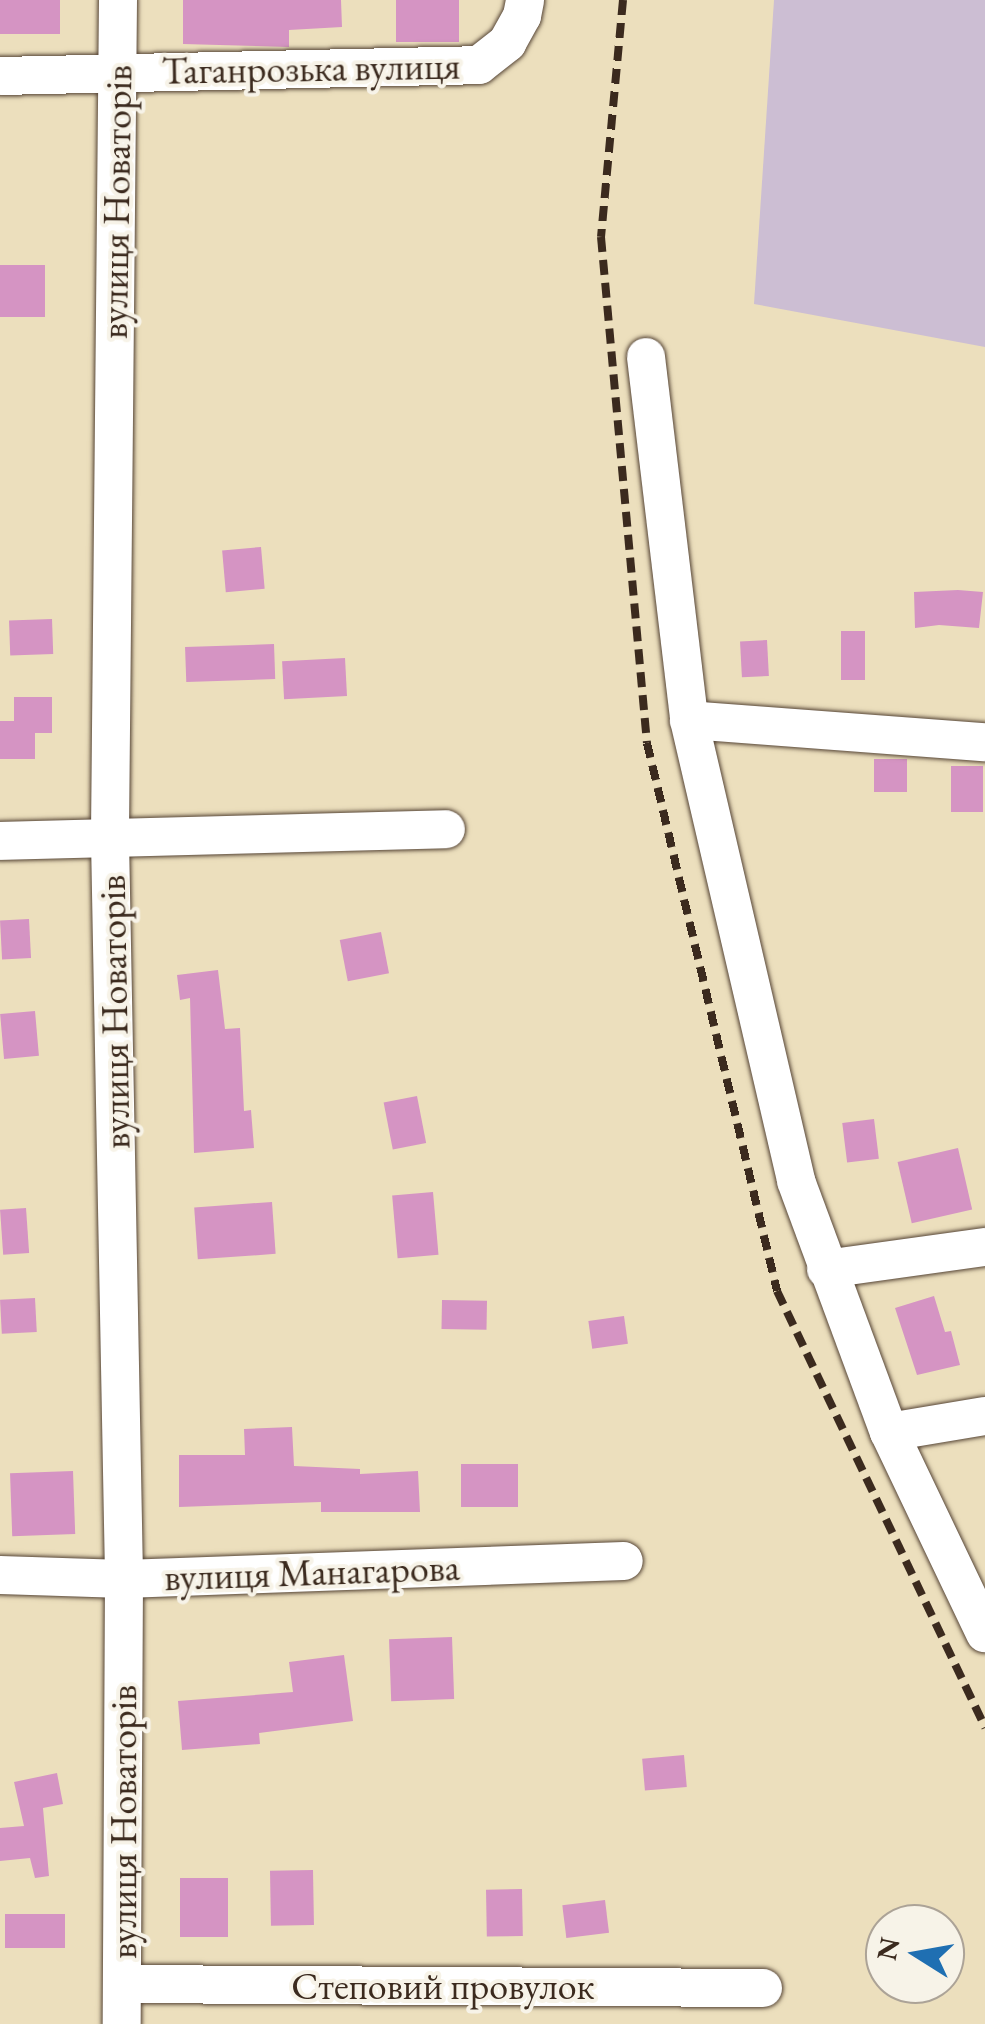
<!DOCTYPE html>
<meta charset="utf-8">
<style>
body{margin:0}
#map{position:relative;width:985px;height:2024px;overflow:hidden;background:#ecdfbd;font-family:"EB Garamond",serif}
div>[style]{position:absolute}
.industrial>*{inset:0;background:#ccbed3}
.building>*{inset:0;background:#d594c3;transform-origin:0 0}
.roads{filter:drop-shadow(0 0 2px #564536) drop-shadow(0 0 2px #564536)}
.minor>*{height:38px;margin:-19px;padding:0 19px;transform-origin:19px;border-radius:19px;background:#fff}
.rail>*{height:8px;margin-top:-4px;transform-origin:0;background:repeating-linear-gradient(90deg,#3b2a1e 0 15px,transparent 0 23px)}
span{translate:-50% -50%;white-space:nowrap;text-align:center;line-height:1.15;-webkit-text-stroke:8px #f7f3e8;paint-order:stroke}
.street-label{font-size:38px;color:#3b2a1e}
.north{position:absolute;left:865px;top:1904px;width:100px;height:100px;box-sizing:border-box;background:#f7f3e8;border:2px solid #aca397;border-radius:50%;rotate:281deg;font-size:28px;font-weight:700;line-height:40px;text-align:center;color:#3b2a1e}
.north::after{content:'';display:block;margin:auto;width:35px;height:45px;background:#1f6fb2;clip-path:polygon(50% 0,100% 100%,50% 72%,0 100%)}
</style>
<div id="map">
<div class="industrial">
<div style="clip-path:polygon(774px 0,985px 0,985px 347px,754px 304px)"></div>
</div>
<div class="building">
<div style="left:0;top:0;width:60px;height:34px"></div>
<div style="clip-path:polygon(183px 0,341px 0,342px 27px,289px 30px,289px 47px,183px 44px)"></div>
<div style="left:396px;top:0;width:63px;height:42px"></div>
<div style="left:0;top:265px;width:45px;height:52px"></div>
<div style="left:261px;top:547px;width:42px;height:39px;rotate:85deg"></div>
<div style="clip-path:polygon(958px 590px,983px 592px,979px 628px,939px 625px,915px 628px,914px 592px)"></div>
<div style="left:52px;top:619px;width:35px;height:43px;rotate:88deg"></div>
<div style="left:841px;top:631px;width:24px;height:49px"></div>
<div style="left:767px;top:640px;width:36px;height:27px;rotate:87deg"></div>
<div style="left:274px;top:644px;width:35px;height:89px;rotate:88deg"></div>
<div style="left:345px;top:658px;width:38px;height:63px;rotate:87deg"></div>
<div style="clip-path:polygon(14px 697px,52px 697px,52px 733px,35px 733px,35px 759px,0 759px,0 721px,14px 721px)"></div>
<div style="left:874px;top:759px;width:33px;height:33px"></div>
<div style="left:951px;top:766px;width:32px;height:46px"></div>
<div style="left:29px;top:919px;width:39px;height:29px;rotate:87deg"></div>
<div style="left:381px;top:932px;width:42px;height:42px;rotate:79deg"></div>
<div style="clip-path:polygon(218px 970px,225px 1029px,240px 1028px,244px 1111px,251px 1110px,254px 1148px,194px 1153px,190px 998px,180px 1000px,177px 975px)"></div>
<div style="left:35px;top:1011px;width:45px;height:35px;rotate:85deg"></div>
<div style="left:417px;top:1096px;width:48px;height:34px;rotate:79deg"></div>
<div style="left:874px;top:1119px;width:40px;height:32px;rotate:83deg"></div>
<div style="left:958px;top:1148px;width:63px;height:62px;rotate:77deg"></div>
<div style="left:433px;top:1192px;width:63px;height:41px;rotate:85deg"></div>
<div style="left:272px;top:1202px;width:52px;height:78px;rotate:86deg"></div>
<div style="left:26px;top:1208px;width:45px;height:26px;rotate:86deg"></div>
<div style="clip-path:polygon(934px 1296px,945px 1332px,951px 1331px,960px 1365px,917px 1375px,895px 1308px)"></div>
<div style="left:35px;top:1298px;width:34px;height:35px;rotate:87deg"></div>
<div style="left:442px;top:1300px;width:45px;height:29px;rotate:1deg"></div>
<div style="left:624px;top:1316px;width:28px;height:36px;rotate:82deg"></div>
<div style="clip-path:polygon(292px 1427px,294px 1466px,360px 1469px,360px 1474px,418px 1471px,420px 1512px,321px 1512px,321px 1502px,179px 1507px,179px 1455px,245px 1455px,244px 1429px)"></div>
<div style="left:461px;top:1464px;width:57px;height:43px"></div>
<div style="left:73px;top:1471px;width:63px;height:63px;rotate:88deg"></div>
<div style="left:452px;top:1637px;width:62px;height:63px;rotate:88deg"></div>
<div style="clip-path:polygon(344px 1655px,353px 1721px,259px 1733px,260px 1744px,182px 1750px,178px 1701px,293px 1692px,289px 1662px)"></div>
<div style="left:684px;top:1755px;width:32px;height:42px;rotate:85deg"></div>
<div style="clip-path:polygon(57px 1773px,63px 1804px,43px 1808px,49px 1876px,35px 1878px,30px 1858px,0 1861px,0 1828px,24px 1826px,14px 1782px)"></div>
<div style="left:313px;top:1870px;width:55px;height:43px;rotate:89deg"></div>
<div style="left:180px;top:1878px;width:48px;height:59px"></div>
<div style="left:522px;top:1889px;width:47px;height:36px;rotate:89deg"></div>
<div style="left:605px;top:1900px;width:33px;height:43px;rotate:83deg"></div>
<div style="left:65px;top:1914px;width:34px;height:60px;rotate:90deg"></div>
</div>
<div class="roads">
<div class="minor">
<div style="left:118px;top:0;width:840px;rotate:90.55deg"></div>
<div style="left:110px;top:840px;width:739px;rotate:88.91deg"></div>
<div style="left:124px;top:1579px;width:445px;rotate:90.3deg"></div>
<div style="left:0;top:76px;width:479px;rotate:-1.3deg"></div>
<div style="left:479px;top:65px;width:36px;rotate:-38deg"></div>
<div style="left:507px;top:43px;width:31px;rotate:-61deg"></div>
<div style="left:522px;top:16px;width:16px;rotate:-79deg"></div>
<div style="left:646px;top:357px;width:366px;rotate:83.2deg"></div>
<div style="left:689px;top:720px;width:473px;rotate:76.9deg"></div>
<div style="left:796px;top:1181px;width:268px;rotate:69.7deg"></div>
<div style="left:889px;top:1432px;width:223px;rotate:64.5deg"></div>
<div style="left:689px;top:720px;width:297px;rotate:4.3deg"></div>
<div style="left:0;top:841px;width:446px;rotate:-1.5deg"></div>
<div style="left:826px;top:1269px;width:161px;rotate:-7.9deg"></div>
<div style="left:889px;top:1432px;width:97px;rotate:-9.5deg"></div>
<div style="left:0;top:1575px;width:124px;rotate:1.8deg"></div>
<div style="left:124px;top:1579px;width:500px;rotate:-2.06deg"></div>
<div style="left:122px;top:1984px;width:641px;rotate:0.36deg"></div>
</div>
</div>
<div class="rail">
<div style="left:623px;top:0;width:238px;rotate:95.3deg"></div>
<div style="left:601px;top:237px;width:508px;rotate:84.81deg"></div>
<div style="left:647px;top:743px;width:563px;rotate:76.65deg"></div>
<div style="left:777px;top:1291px;width:484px;rotate:64.5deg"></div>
</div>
<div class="street-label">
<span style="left:311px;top:68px;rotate:-1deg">Таганрозька вулиця</span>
<span style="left:116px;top:202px;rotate:-89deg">вулиця Новаторів</span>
<span style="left:114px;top:1012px;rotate:-91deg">вулиця Новаторів</span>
<span style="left:312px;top:1572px;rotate:-2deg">вулиця Манагарова</span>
<span style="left:123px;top:1822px;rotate:-90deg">вулиця Новаторів</span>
<span style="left:443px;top:1986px">Степовий провулок</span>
</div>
<div class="north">N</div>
</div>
